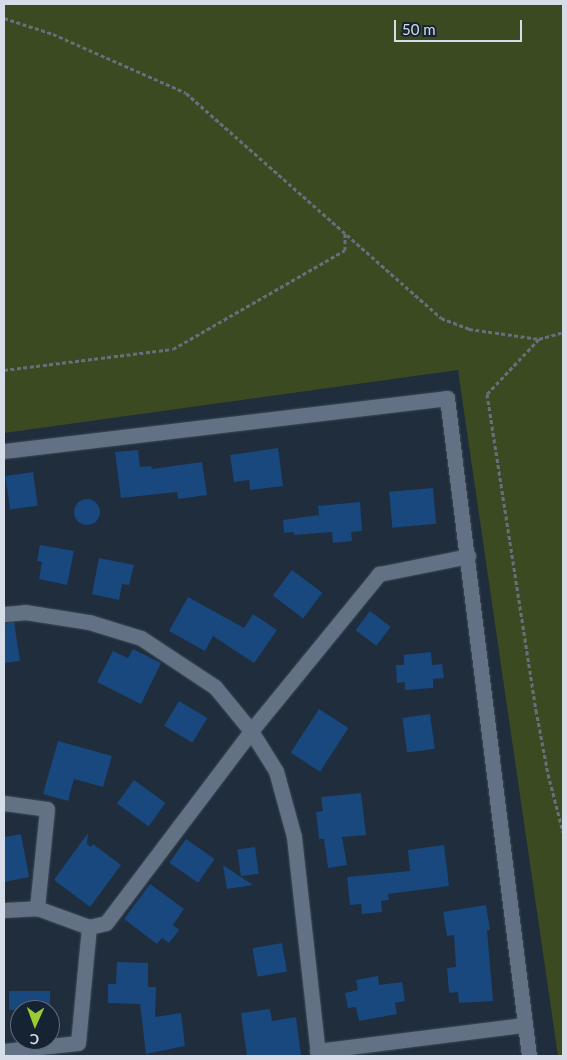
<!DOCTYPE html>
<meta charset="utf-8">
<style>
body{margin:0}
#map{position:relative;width:567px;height:1060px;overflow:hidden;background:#1f2d3c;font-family:Lato,sans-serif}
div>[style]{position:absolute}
.green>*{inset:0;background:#3b4a20}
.building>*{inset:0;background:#18487d;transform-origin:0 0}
.round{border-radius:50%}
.path>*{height:3px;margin-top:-1.5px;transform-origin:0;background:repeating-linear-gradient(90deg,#64707d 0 4px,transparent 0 6.5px)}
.roads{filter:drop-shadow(0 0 1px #3e4956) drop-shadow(0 0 1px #3e4956)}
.minor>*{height:15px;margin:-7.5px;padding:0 7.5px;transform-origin:7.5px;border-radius:7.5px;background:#627284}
span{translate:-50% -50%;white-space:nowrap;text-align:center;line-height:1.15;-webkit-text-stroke:4px #162332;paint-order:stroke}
.frame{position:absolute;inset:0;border:5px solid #d5dde8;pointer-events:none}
.north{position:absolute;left:10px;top:1000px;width:50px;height:50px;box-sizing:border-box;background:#162332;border:1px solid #626d7b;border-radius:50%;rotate:182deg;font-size:14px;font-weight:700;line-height:20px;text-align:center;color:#d5dde8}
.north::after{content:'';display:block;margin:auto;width:18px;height:22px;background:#9acb34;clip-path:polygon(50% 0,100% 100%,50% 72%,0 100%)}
.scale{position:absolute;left:394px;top:20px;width:128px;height:22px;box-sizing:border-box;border:2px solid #d5dde8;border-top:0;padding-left:6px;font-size:15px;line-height:18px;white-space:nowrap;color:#d5dde8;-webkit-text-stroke:4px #162332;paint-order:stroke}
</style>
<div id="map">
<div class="green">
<div style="clip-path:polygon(4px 4px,563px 4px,563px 1056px,558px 1056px,458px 370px,4px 433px)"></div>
</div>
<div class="building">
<div style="clip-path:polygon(278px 448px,283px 486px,250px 490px,249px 480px,234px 482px,230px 455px)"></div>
<div style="clip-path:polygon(138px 450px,140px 467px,151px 466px,152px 469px,202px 462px,207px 495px,178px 499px,177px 492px,121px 498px,115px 452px)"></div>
<div style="left:33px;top:472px;width:34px;height:28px;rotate:82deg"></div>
<div style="left:433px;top:488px;width:36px;height:44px;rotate:85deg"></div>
<div class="round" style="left:74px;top:499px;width:26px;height:26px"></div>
<div style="clip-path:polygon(360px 502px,362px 531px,351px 532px,352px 541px,333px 543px,332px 532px,294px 535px,294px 532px,284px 533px,283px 520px,319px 515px,318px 506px)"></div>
<div style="clip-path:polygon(40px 545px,74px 551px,67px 585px,39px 579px,42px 562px,37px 561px)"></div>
<div style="clip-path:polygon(99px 558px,134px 565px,129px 585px,122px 584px,119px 600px,92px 594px)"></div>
<div style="left:292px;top:570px;width:38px;height:32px;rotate:37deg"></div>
<div style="clip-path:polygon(188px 597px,244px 628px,253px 614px,277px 630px,254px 663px,213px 636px,205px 651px,169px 631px)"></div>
<div style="left:370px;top:611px;width:26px;height:24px;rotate:37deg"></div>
<div style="clip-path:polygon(14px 622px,20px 661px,4px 663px,4px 623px)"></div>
<div style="clip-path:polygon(133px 649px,161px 663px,141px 704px,97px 682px,113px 651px,128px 658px)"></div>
<div style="clip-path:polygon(431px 652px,432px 665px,442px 664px,444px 678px,433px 679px,433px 688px,405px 690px,405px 682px,397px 683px,396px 665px,404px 665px,404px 655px)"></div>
<div style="left:179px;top:701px;width:33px;height:29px;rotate:31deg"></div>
<div style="left:319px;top:709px;width:35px;height:52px;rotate:33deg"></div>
<div style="left:430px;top:714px;width:35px;height:28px;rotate:82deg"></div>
<div style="clip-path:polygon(58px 741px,112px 756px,103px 787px,74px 779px,68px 801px,43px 794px)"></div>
<div style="left:134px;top:780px;width:39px;height:29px;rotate:36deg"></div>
<div style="clip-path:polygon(361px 793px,366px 835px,342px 837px,347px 865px,328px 868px,324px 839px,319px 839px,316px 812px,323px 811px,321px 797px)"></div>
<div style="clip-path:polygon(88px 833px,87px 844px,91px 847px,93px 844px,121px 865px,90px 907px,54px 880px)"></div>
<div style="clip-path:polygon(21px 834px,29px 877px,4px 882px,4px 837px)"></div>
<div style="left:186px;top:839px;width:35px;height:29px;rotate:35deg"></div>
<div style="clip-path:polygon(444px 845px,449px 886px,388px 894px,389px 900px,381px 901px,382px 912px,362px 914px,361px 904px,350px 905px,347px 877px,410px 871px,408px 850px)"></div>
<div style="left:255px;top:847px;width:27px;height:18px;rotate:82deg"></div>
<div style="clip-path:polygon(223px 865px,253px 885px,227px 889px)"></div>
<div style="clip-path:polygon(150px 884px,184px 909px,173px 925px,179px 930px,169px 943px,162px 938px,157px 944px,124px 919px)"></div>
<div style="clip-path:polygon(486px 905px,490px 930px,487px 930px,493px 1001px,459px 1003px,458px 992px,449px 993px,447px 968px,456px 967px,454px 935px,447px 936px,443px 912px)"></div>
<div style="left:282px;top:943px;width:29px;height:30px;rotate:80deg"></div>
<div style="clip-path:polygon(117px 962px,148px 963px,148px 987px,156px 987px,155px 1017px,181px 1013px,185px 1046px,146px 1054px,140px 1004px,108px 1003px,108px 984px,116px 984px)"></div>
<div style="clip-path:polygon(378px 976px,379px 985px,402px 982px,405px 1001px,395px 1003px,397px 1014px,359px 1021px,356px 1007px,348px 1008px,345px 993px,358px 990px,356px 980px)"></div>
<div style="left:50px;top:991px;width:19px;height:41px;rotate:90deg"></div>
<div style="clip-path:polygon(270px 1009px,272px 1021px,296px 1017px,301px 1056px,247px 1056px,241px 1013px)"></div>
</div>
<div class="path">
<div style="left:4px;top:18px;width:52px;rotate:18.1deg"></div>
<div style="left:53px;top:34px;width:145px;rotate:23.9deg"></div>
<div style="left:186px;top:93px;width:340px;rotate:41.4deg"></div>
<div style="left:441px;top:318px;width:30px;rotate:21deg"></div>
<div style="left:469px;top:329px;width:71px;rotate:8.1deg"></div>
<div style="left:539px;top:339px;width:76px;rotate:133.4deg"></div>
<div style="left:487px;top:394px;width:320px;rotate:81.2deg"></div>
<div style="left:536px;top:710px;width:65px;rotate:79.4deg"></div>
<div style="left:548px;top:774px;width:60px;rotate:75.5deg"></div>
<div style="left:539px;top:339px;width:25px;rotate:-16deg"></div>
<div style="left:4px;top:370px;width:170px;rotate:-7.1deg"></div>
<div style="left:173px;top:349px;width:198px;rotate:-29.9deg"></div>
<div style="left:345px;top:250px;width:17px;rotate:-90deg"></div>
</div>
<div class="roads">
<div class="minor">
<div style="left:4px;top:451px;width:446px;rotate:-6.8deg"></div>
<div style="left:447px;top:398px;width:663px;rotate:82.9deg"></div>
<div style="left:4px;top:614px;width:21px;rotate:-5deg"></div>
<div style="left:25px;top:612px;width:65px;rotate:8.9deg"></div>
<div style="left:89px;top:622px;width:54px;rotate:17.1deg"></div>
<div style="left:141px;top:638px;width:89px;rotate:33.5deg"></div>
<div style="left:215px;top:687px;width:57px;rotate:50.7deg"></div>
<div style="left:251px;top:731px;width:47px;rotate:58deg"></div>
<div style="left:276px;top:771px;width:68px;rotate:74.7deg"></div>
<div style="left:294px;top:837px;width:220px;rotate:83.7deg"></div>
<div style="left:4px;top:803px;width:43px;rotate:7.9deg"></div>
<div style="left:47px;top:809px;width:100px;rotate:95.8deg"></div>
<div style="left:4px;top:910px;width:33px;rotate:-3deg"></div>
<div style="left:37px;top:908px;width:55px;rotate:20.1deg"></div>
<div style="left:89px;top:927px;width:17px;rotate:-13deg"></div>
<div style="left:106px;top:923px;width:241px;rotate:-52.9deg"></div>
<div style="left:251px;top:731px;width:203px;rotate:-50.8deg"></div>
<div style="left:379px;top:574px;width:91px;rotate:-11.4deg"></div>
<div style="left:4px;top:1051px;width:74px;rotate:-6.2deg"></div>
<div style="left:78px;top:1043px;width:117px;rotate:-84.6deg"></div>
<div style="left:317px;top:1051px;width:209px;rotate:-7.2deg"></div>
</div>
</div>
<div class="frame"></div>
<div class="north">С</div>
<div class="scale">50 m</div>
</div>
